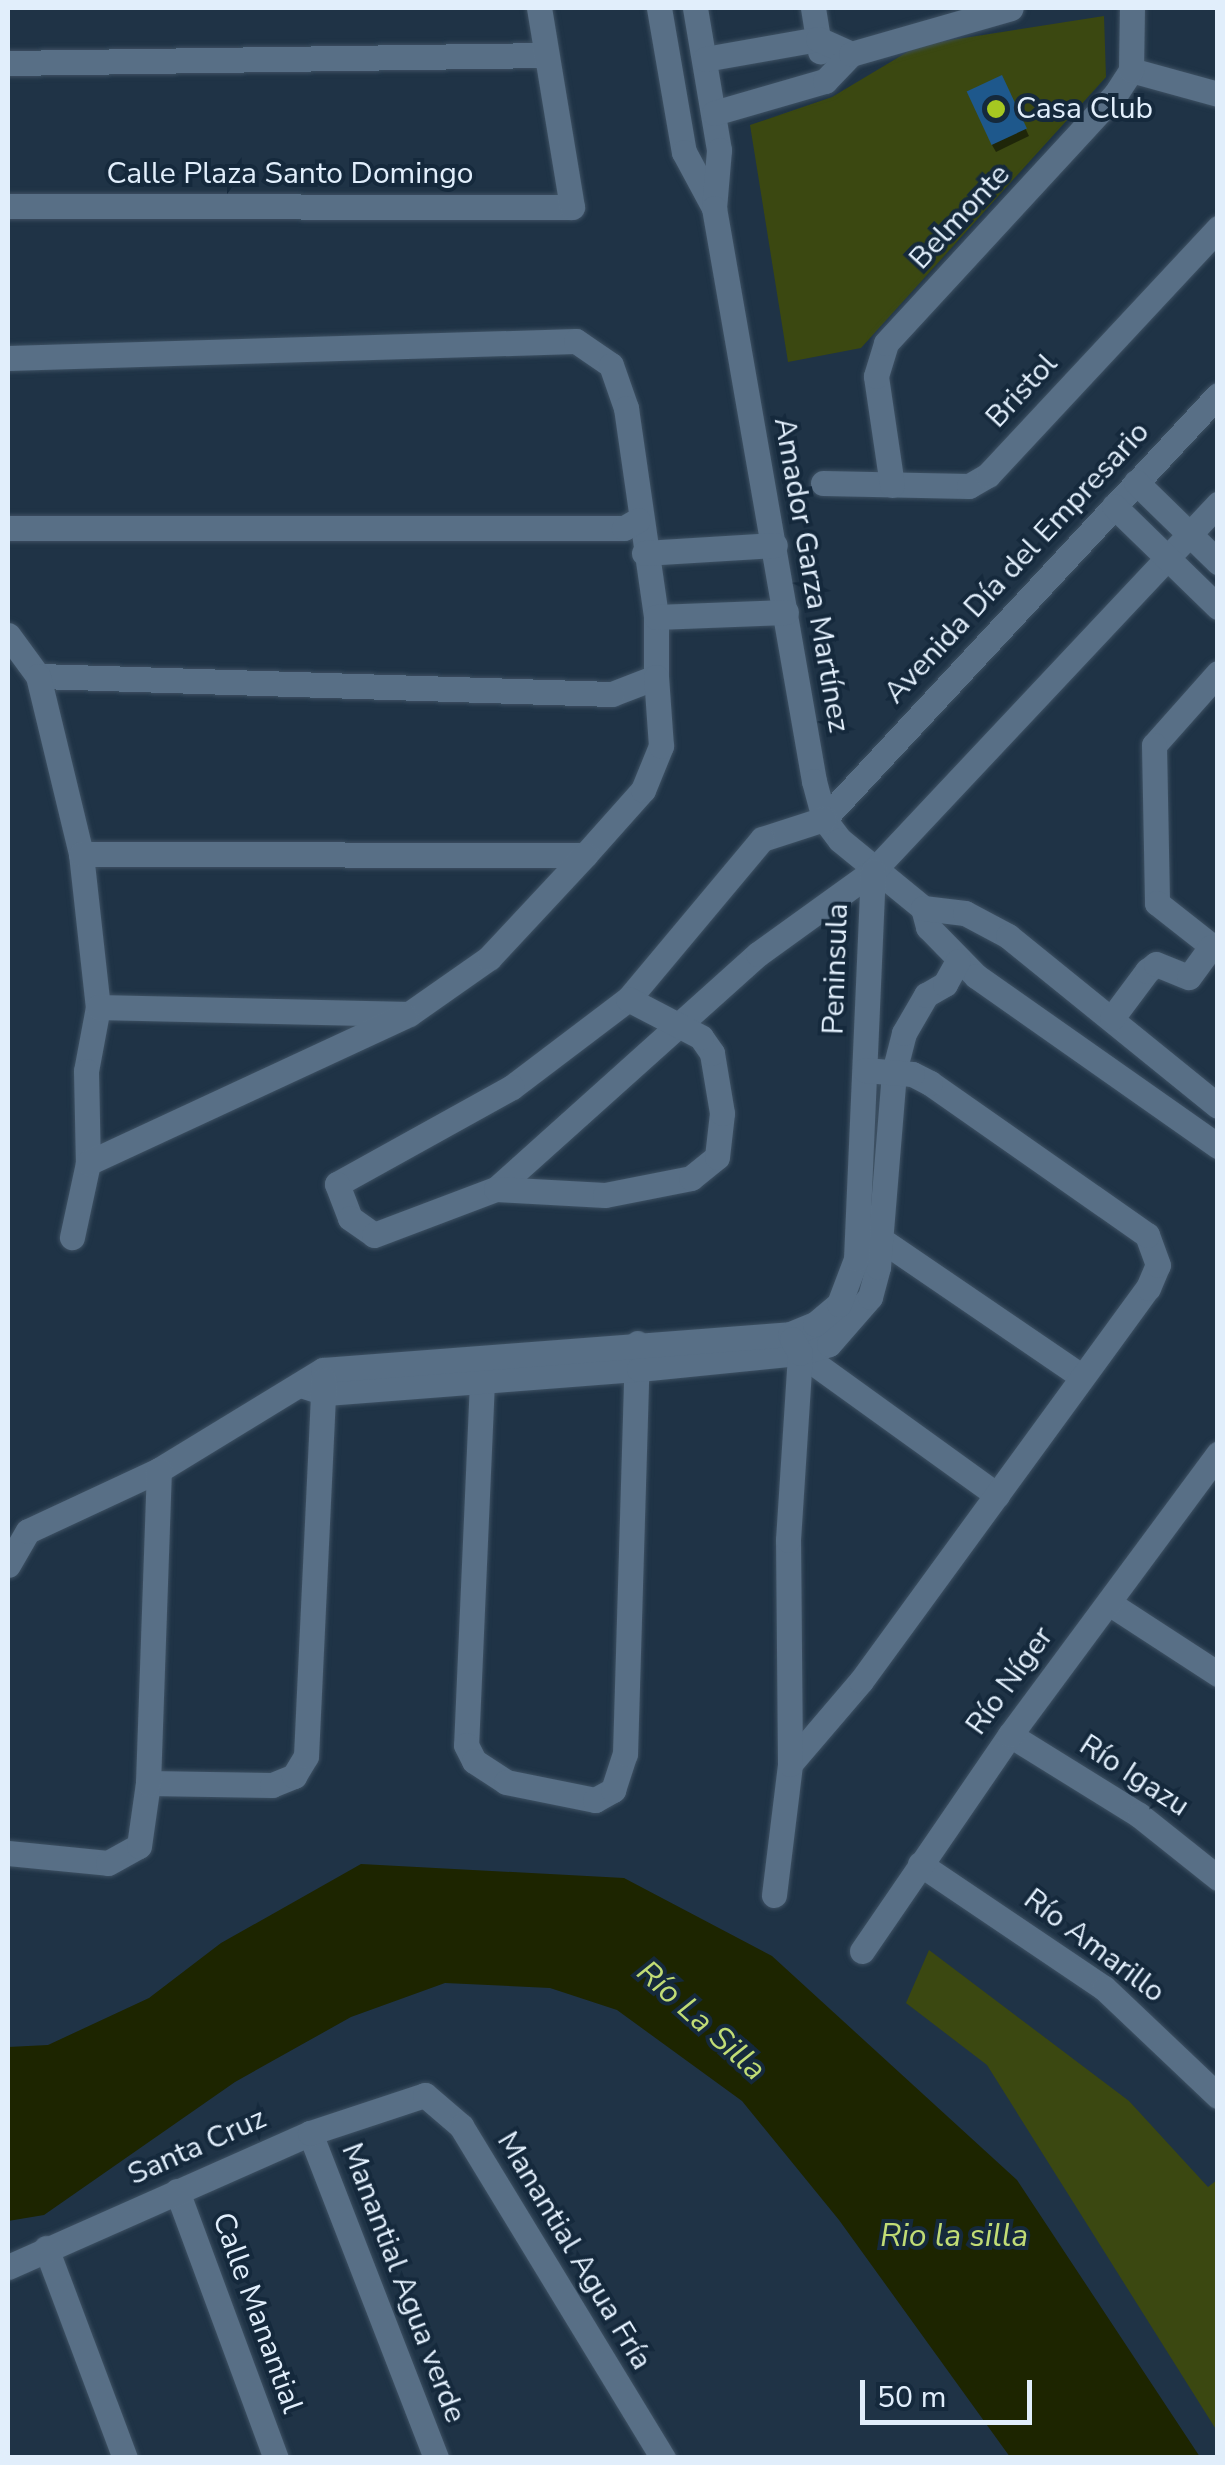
<!DOCTYPE html>
<meta charset="utf-8">
<style>
body{margin:0}
#map{position:relative;width:1225px;height:2465px;overflow:hidden;background:#1f3346;font-family:"Nunito Sans",sans-serif}
div>[style]{position:absolute}
.green>*{inset:0;background:#3b4811}
.water>*{inset:0;background:#1d2500}
.shadow>*{inset:0;background:#0007}
.building>*{inset:0;background:#1e588c;transform-origin:0 0}
.roads{filter:drop-shadow(0 0 2px #3e5163) drop-shadow(0 0 2px #3e5163)}
.minor>*{height:25px;margin:-12.5px;padding:0 12.5px;transform-origin:12.5px;border-radius:12.5px;background:#586f86}
.dots>*{width:28px;height:28px;translate:-50% -50%;box-sizing:border-box;border:5px solid #15293c;border-radius:50%}
span{translate:-50% -50%;white-space:nowrap;text-align:center;line-height:1.15;-webkit-text-stroke:8px #15293c;paint-order:stroke}
.poi-label{font-size:30px;color:#e1eefb}
.left{translate:0 -50%;text-align:left}
.street-label{font-size:30px;color:#e1eefb}
.water-label{font-size:32px;color:#c1dc75;font-style:italic}
.frame{position:absolute;inset:0;border:10px solid #e1eefb;pointer-events:none}
.scale{position:absolute;left:860px;top:2380px;width:172px;height:45px;box-sizing:border-box;border:5px solid #e1eefb;border-top:0;padding-left:12px;font-size:30px;line-height:35px;white-space:nowrap;color:#e1eefb;-webkit-text-stroke:8px #15293c;paint-order:stroke}
</style>
<div id="map">
<div class="green">
<div style="clip-path:polygon(1104px 16px,1106px 77px,861px 348px,788px 362px,750px 125px,832px 97px,919px 45px)"></div>
<div style="clip-path:polygon(929px 1950px,1129px 2101px,1208px 2187px,1217px 2180px,1217px 2431px,987px 2065px,906px 2003px)"></div>
</div>
<div class="water">
<div style="clip-path:polygon(361px 1864px,624px 1878px,772px 1956px,1017px 2180px,1200px 2457px,1010px 2457px,839px 2220px,742px 2101px,617px 2010px,550px 1988px,445px 1983px,351px 2017px,235px 2082px,44px 2215px,8px 2221px,8px 2047px,48px 2045px,149px 1998px,221px 1943px)"></div>
</div>
<div class="shadow">
<div style="clip-path:polygon(1005px 85px,1029px 136px,996px 152px,992px 145px)"></div>
</div>
<div class="building">
<div style="left:1002px;top:75px;width:59px;height:39px;rotate:65deg"></div>
</div>
<div class="roads">
<div class="minor">
<div style="left:659px;top:8px;width:146px;rotate:80.2deg"></div>
<div style="left:684px;top:152px;width:64px;rotate:61.8deg"></div>
<div style="left:695px;top:8px;width:144px;rotate:80.4deg"></div>
<div style="left:719px;top:150px;width:58px;rotate:94.9deg"></div>
<div style="left:714px;top:208px;width:582px;rotate:80.1deg"></div>
<div style="left:814px;top:781px;width:39px;rotate:75deg"></div>
<div style="left:824px;top:819px;width:26px;rotate:53deg"></div>
<div style="left:840px;top:840px;width:107px;rotate:39.3deg"></div>
<div style="left:813px;top:8px;width:44px;rotate:80.8deg"></div>
<div style="left:705px;top:59px;width:115px;rotate:-10deg"></div>
<div style="left:818px;top:39px;width:36px;rotate:24deg"></div>
<div style="left:8px;top:63px;width:538px;rotate:-0.85deg"></div>
<div style="left:1131px;top:70px;width:90px;rotate:15.4deg"></div>
<div style="left:714px;top:113px;width:116px;rotate:-16.1deg"></div>
<div style="left:825px;top:81px;width:37px;rotate:-46deg"></div>
<div style="left:851px;top:54px;width:166px;rotate:-16deg"></div>
<div style="left:8px;top:206px;width:564px;rotate:0.1deg"></div>
<div style="left:572px;top:207px;width:202px;rotate:-99.4deg"></div>
<div style="left:8px;top:358px;width:568px;rotate:-1.71deg"></div>
<div style="left:576px;top:341px;width:42px;rotate:34.4deg"></div>
<div style="left:611px;top:365px;width:46px;rotate:70.8deg"></div>
<div style="left:626px;top:408px;width:211px;rotate:81.8deg"></div>
<div style="left:656px;top:617px;width:60px;rotate:90deg"></div>
<div style="left:656px;top:677px;width:47px;rotate:158.9deg"></div>
<div style="left:612px;top:694px;width:574px;rotate:-178.2deg"></div>
<div style="left:1218px;top:395px;width:579px;rotate:132.9deg"></div>
<div style="left:824px;top:819px;width:65px;rotate:162.1deg"></div>
<div style="left:762px;top:839px;width:209px;rotate:129.9deg"></div>
<div style="left:628px;top:999px;width:146px;rotate:142.8deg"></div>
<div style="left:512px;top:1087px;width:200px;rotate:151deg"></div>
<div style="left:337px;top:1184px;width:36px;rotate:69deg"></div>
<div style="left:350px;top:1218px;width:29px;rotate:35deg"></div>
<div style="left:374px;top:1235px;width:130px;rotate:-20.7deg"></div>
<div style="left:496px;top:1189px;width:352px;rotate:-41.9deg"></div>
<div style="left:758px;top:954px;width:142px;rotate:-35.8deg"></div>
<div style="left:873px;top:871px;width:504px;rotate:-46.77deg"></div>
<div style="left:1136px;top:482px;width:115px;rotate:44.3deg"></div>
<div style="left:823px;top:483px;width:146px;rotate:1.2deg"></div>
<div style="left:969px;top:486px;width:22px;rotate:-30deg"></div>
<div style="left:988px;top:475px;width:338px;rotate:-47deg"></div>
<div style="left:892px;top:485px;width:110px;rotate:-98.4deg"></div>
<div style="left:876px;top:376px;width:34px;rotate:-73deg"></div>
<div style="left:886px;top:343px;width:338px;rotate:-47.3deg"></div>
<div style="left:1115px;top:95px;width:30px;rotate:-57deg"></div>
<div style="left:1131px;top:70px;width:62px;rotate:-89.1deg"></div>
<div style="left:1114px;top:506px;width:145px;rotate:44.2deg"></div>
<div style="left:8px;top:528px;width:616px"></div>
<div style="left:624px;top:528px;width:16px;rotate:-30deg"></div>
<div style="left:644px;top:553px;width:131px;rotate:-3.5deg"></div>
<div style="left:656px;top:617px;width:130px;rotate:-2.2deg"></div>
<div style="left:8px;top:635px;width:51px;rotate:53.8deg"></div>
<div style="left:38px;top:676px;width:183px;rotate:76.4deg"></div>
<div style="left:81px;top:854px;width:154px;rotate:83.7deg"></div>
<div style="left:98px;top:1007px;width:65px;rotate:100.6deg"></div>
<div style="left:86px;top:1071px;width:92px;rotate:88.8deg"></div>
<div style="left:88px;top:1163px;width:76px;rotate:102.2deg"></div>
<div style="left:1218px;top:673px;width:96px;rotate:131.6deg"></div>
<div style="left:1154px;top:745px;width:158px;rotate:88.9deg"></div>
<div style="left:1157px;top:903px;width:78px;rotate:38.2deg"></div>
<div style="left:81px;top:854px;width:504px;rotate:0.11deg"></div>
<div style="left:585px;top:855px;width:87px;rotate:-48.3deg"></div>
<div style="left:643px;top:790px;width:48px;rotate:-67.8deg"></div>
<div style="left:661px;top:746px;width:69px;rotate:-94.1deg"></div>
<div style="left:923px;top:908px;width:20px;rotate:75deg"></div>
<div style="left:928px;top:927px;width:69px;rotate:45.6deg"></div>
<div style="left:976px;top:976px;width:296px;rotate:35.1deg"></div>
<div style="left:923px;top:908px;width:42px;rotate:6.8deg"></div>
<div style="left:965px;top:913px;width:49px;rotate:28.1deg"></div>
<div style="left:1008px;top:936px;width:270px;rotate:39deg"></div>
<div style="left:98px;top:1007px;width:311px;rotate:1.3deg"></div>
<div style="left:409px;top:1014px;width:98px;rotate:-35deg"></div>
<div style="left:489px;top:958px;width:141px;rotate:-47deg"></div>
<div style="left:1112px;top:1018px;width:59px;rotate:-53.3deg"></div>
<div style="left:1147px;top:971px;width:11px;rotate:-38deg"></div>
<div style="left:1156px;top:964px;width:35px;rotate:22deg"></div>
<div style="left:1189px;top:977px;width:37px;rotate:-54deg"></div>
<div style="left:88px;top:1163px;width:349px;rotate:-24.9deg"></div>
<div style="left:496px;top:1189px;width:109px;rotate:3.2deg"></div>
<div style="left:605px;top:1195px;width:88px;rotate:-11.2deg"></div>
<div style="left:691px;top:1178px;width:33px;rotate:-39deg"></div>
<div style="left:717px;top:1157px;width:44px;rotate:-83.5deg"></div>
<div style="left:722px;top:1113px;width:61px;rotate:-99.5deg"></div>
<div style="left:712px;top:1053px;width:19px;rotate:-125deg"></div>
<div style="left:701px;top:1037px;width:82px;rotate:-152.5deg"></div>
<div style="left:870px;top:1232px;width:254px;rotate:34.3deg"></div>
<div style="left:800px;top:1353px;width:243px;rotate:35.8deg"></div>
<div style="left:483px;top:1358px;width:387px;rotate:92.5deg"></div>
<div style="left:466px;top:1745px;width:18px;rotate:63deg"></div>
<div style="left:474px;top:1761px;width:38px;rotate:33deg"></div>
<div style="left:506px;top:1782px;width:91px;rotate:11.4deg"></div>
<div style="left:595px;top:1800px;width:21px;rotate:-29deg"></div>
<div style="left:613px;top:1790px;width:38px;rotate:-72deg"></div>
<div style="left:625px;top:1754px;width:411px;rotate:-88.3deg"></div>
<div style="left:301px;top:1385px;width:26px;rotate:18deg"></div>
<div style="left:326px;top:1393px;width:314px;rotate:-4.4deg"></div>
<div style="left:639px;top:1369px;width:162px;rotate:-5.7deg"></div>
<div style="left:800px;top:1353px;width:30px;rotate:-17deg"></div>
<div style="left:829px;top:1344px;width:62px;rotate:-48.9deg"></div>
<div style="left:870px;top:1297px;width:31px;rotate:-75deg"></div>
<div style="left:878px;top:1267px;width:196px;rotate:-85.3deg"></div>
<div style="left:894px;top:1072px;width:40px;rotate:-75.6deg"></div>
<div style="left:904px;top:1033px;width:44px;rotate:-59.9deg"></div>
<div style="left:926px;top:995px;width:22px;rotate:-30deg"></div>
<div style="left:945px;top:984px;width:26px;rotate:-61deg"></div>
<div style="left:8px;top:1565px;width:39px;rotate:-60deg"></div>
<div style="left:28px;top:1531px;width:145px;rotate:-25deg"></div>
<div style="left:159px;top:1470px;width:192px;rotate:-31.4deg"></div>
<div style="left:323px;top:1370px;width:468px;rotate:-4.4deg"></div>
<div style="left:790px;top:1334px;width:27px;rotate:-22deg"></div>
<div style="left:815px;top:1324px;width:31px;rotate:-40deg"></div>
<div style="left:839px;top:1304px;width:48px;rotate:-69.3deg"></div>
<div style="left:856px;top:1259px;width:388px;rotate:-87.5deg"></div>
<div style="left:1109px;top:1603px;width:130px;rotate:33.1deg"></div>
<div style="left:1010px;top:1735px;width:152px;rotate:31.8deg"></div>
<div style="left:1139px;top:1815px;width:101px;rotate:38.6deg"></div>
<div style="left:790px;top:1764px;width:109px;rotate:-49.5deg"></div>
<div style="left:861px;top:1681px;width:487px;rotate:-53.9deg"></div>
<div style="left:1148px;top:1288px;width:25px;rotate:-67deg"></div>
<div style="left:1158px;top:1265px;width:32px;rotate:-110deg"></div>
<div style="left:1147px;top:1235px;width:265px;rotate:-145deg"></div>
<div style="left:930px;top:1083px;width:20px;rotate:-153deg"></div>
<div style="left:912px;top:1074px;width:47px;rotate:-175.1deg"></div>
<div style="left:148px;top:1783px;width:124px;rotate:0.9deg"></div>
<div style="left:272px;top:1785px;width:24px;rotate:-22deg"></div>
<div style="left:294px;top:1776px;width:23px;rotate:-59deg"></div>
<div style="left:306px;top:1756px;width:376px;rotate:-87.3deg"></div>
<div style="left:8px;top:1853px;width:100px;rotate:5.7deg"></div>
<div style="left:108px;top:1863px;width:35px;rotate:-29deg"></div>
<div style="left:139px;top:1846px;width:64px;rotate:-81.9deg"></div>
<div style="left:148px;top:1783px;width:313px;rotate:-88deg"></div>
<div style="left:920px;top:1864px;width:222px;rotate:34deg"></div>
<div style="left:1104px;top:1988px;width:157px;rotate:43.5deg"></div>
<div style="left:774px;top:1895px;width:132px;rotate:-83deg"></div>
<div style="left:790px;top:1764px;width:224px;rotate:-90.5deg"></div>
<div style="left:788px;top:1540px;width:187px;rotate:-86.3deg"></div>
<div style="left:800px;top:1353px;width:16px;rotate:-120deg"></div>
<div style="left:862px;top:1951px;width:262px;rotate:-55.6deg"></div>
<div style="left:1010px;top:1735px;width:350px;rotate:-53.5deg"></div>
<div style="left:310px;top:2133px;width:349px;rotate:68.8deg"></div>
<div style="left:177px;top:2191px;width:285px;rotate:69.7deg"></div>
<div style="left:46px;top:2248px;width:224px;rotate:69.4deg"></div>
<div style="left:8px;top:2267px;width:330px;rotate:-23.9deg"></div>
<div style="left:310px;top:2133px;width:121px;rotate:-18.3deg"></div>
<div style="left:425px;top:2095px;width:48px;rotate:40.7deg"></div>
<div style="left:461px;top:2126px;width:389px;rotate:58.7deg"></div>
</div>
</div>
<div class="dots">
<div style="left:996px;top:109px;background:#a6c821"></div>
</div>
<div class="poi-label">
<span class="left" style="left:1016px;top:109px">Casa Club</span>
</div>
<div class="street-label">
<span style="left:290px;top:174px">Calle Plaza Santo Domingo</span>
<span style="left:960px;top:217px;rotate:-47deg">Belmonte</span>
<span style="left:1022px;top:391px;rotate:-47deg">Bristol</span>
<span style="left:1017px;top:563px;rotate:-47deg">Avenida Día del Empresario</span>
<span style="left:811px;top:575px;rotate:80deg">Amador Garza Martínez</span>
<span style="left:836px;top:969px;rotate:-88deg">Peninsula</span>
<span style="left:1010px;top:1681px;rotate:-54deg">Río Níger</span>
<span style="left:1134px;top:1776px;rotate:33deg">Río Igazu</span>
<span style="left:1094px;top:1946px;rotate:37deg">Río Amarillo</span>
<span style="left:197px;top:2147px;rotate:-24deg">Santa Cruz</span>
<span style="left:574px;top:2251px;rotate:59deg">Manantial Agua Fría</span>
<span style="left:403px;top:2283px;rotate:69deg">Manantial Agua verde</span>
<span style="left:257px;top:2313px;rotate:70deg">Calle Manantial</span>
</div>
<div class="water-label">
<span style="left:701px;top:2021px;rotate:42deg">Río La Silla</span>
<span style="left:954px;top:2236px">Rio la silla</span>
</div>
<div class="frame"></div>
<div class="scale">50 m</div>
</div>
